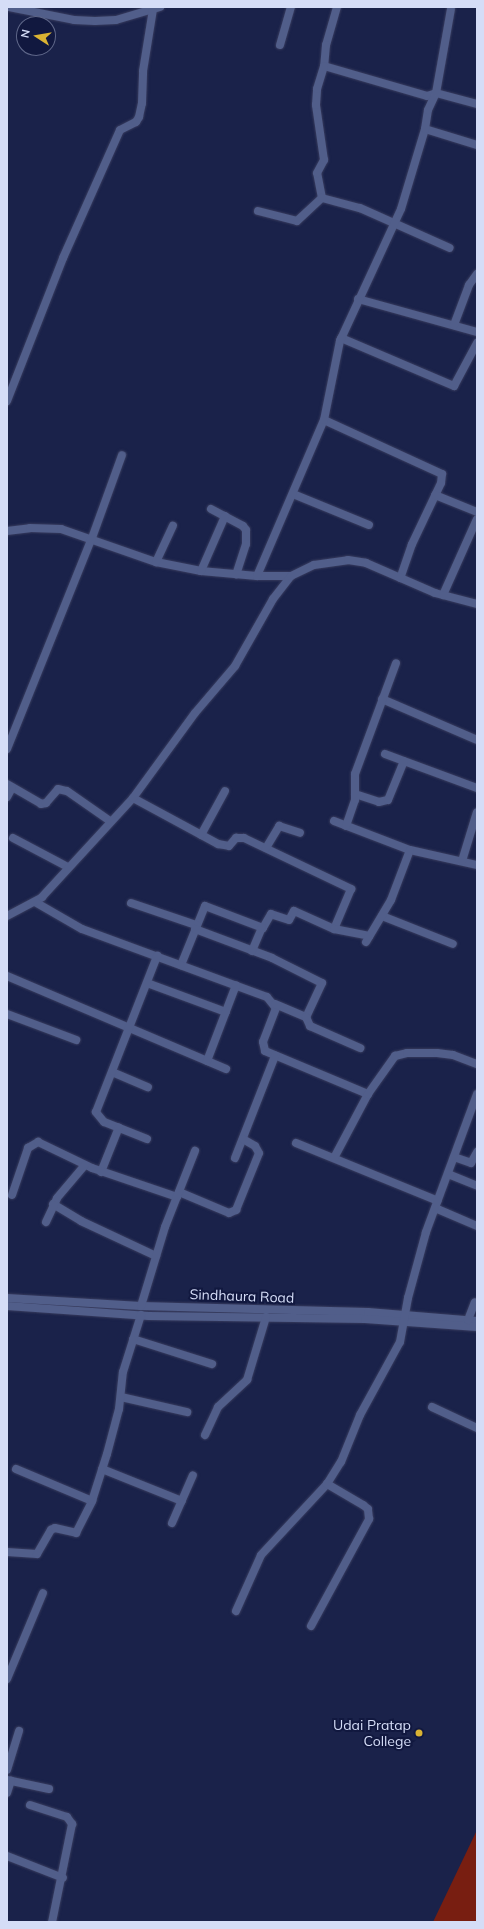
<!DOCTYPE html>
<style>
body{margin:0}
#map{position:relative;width:484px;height:1929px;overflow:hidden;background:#1a224a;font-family:Mulish,sans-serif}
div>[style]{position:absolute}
.green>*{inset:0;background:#781e11}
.roads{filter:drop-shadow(0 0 1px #383c5e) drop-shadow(0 0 1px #383c5e)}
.minor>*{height:8px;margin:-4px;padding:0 4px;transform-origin:4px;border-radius:4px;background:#515e8a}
.dots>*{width:11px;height:11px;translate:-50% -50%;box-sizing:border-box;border:2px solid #11183f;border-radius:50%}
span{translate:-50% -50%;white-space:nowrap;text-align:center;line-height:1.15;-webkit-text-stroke:4px #11183f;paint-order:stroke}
.street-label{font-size:14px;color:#d5ddf7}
.poi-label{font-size:14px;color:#d5ddf7}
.right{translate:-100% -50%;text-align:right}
.frame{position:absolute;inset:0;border:8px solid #d5ddf7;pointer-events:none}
.north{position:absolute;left:16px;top:16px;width:40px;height:40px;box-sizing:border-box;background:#11183f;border:1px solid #5f6789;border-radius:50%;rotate:282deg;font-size:11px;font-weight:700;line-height:16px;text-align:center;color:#d5ddf7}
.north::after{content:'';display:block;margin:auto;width:14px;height:18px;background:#dab333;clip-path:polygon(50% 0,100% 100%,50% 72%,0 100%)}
</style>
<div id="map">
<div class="green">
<div style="clip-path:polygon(477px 1830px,477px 1922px,433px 1922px)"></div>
</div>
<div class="roads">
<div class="minor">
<div style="left:9px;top:7px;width:66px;rotate:11.3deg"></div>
<div style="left:74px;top:20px;width:21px;rotate:3deg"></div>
<div style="left:95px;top:21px;width:21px;rotate:-3deg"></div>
<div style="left:116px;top:20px;width:46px;rotate:-16.5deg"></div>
<div style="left:337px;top:7px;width:40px;rotate:106deg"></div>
<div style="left:326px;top:45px;width:21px;rotate:95deg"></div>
<div style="left:324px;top:66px;width:107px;rotate:16.2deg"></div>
<div style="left:427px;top:96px;width:9px;rotate:-18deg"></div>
<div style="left:436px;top:93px;width:42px;rotate:15deg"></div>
<div style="left:280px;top:45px;width:40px;rotate:-74deg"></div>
<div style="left:425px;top:129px;width:54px;rotate:17.1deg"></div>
<div style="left:322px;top:198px;width:25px;rotate:-101deg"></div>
<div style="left:317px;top:173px;width:15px;rotate:-62deg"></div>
<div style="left:324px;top:160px;width:56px;rotate:-98.3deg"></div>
<div style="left:316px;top:105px;width:16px;rotate:-86deg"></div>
<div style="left:317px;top:89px;width:24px;rotate:-73deg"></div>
<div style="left:258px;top:211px;width:40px;rotate:14.4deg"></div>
<div style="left:297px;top:221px;width:34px;rotate:-43deg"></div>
<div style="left:322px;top:198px;width:39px;rotate:15deg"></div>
<div style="left:360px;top:208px;width:98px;rotate:24deg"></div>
<div style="left:358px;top:299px;width:123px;rotate:15.5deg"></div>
<div style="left:454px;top:325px;width:43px;rotate:-69.4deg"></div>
<div style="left:469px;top:285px;width:14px;rotate:-54deg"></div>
<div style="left:341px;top:338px;width:123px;rotate:23deg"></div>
<div style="left:454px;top:386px;width:49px;rotate:-61.9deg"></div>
<div style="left:7px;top:401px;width:154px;rotate:-68.6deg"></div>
<div style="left:63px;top:258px;width:140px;rotate:-66deg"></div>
<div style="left:120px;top:130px;width:18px;rotate:-27deg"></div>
<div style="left:136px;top:122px;width:6px;rotate:-59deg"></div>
<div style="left:139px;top:117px;width:14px;rotate:-78deg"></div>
<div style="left:142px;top:103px;width:32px;rotate:-88deg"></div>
<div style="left:143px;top:71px;width:63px;rotate:-80.8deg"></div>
<div style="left:324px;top:420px;width:130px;rotate:24.6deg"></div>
<div style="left:442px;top:474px;width:9px;rotate:96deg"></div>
<div style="left:441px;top:483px;width:68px;rotate:115.4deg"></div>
<div style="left:412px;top:544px;width:36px;rotate:109deg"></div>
<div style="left:293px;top:494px;width:82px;rotate:22.2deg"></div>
<div style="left:435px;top:495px;width:45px;rotate:22deg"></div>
<div style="left:211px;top:509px;width:36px;rotate:28deg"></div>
<div style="left:243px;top:526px;width:5px;rotate:53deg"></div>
<div style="left:246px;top:530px;width:14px;rotate:90deg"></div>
<div style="left:246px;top:544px;width:32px;rotate:108deg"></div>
<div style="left:7px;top:531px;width:23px;rotate:-7deg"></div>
<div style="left:30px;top:528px;width:31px;rotate:2deg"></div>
<div style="left:61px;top:529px;width:101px;rotate:19.2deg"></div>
<div style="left:156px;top:562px;width:46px;rotate:11.3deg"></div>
<div style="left:201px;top:571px;width:56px;rotate:5.1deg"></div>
<div style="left:257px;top:576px;width:34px"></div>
<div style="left:156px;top:562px;width:40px;rotate:-65deg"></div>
<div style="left:201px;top:571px;width:60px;rotate:-66.4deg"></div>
<div style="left:257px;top:576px;width:170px;rotate:-66.8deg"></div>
<div style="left:324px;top:420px;width:81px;rotate:-78.6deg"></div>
<div style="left:340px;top:341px;width:145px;rotate:-65.2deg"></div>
<div style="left:401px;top:209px;width:84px;rotate:-73.3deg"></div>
<div style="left:425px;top:129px;width:19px;rotate:-81deg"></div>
<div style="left:428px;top:110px;width:19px;rotate:-65deg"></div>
<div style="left:436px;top:93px;width:85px;rotate:-79.9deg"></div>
<div style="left:443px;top:595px;width:83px;rotate:-65.9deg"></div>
<div style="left:382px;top:699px;width:103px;rotate:23.3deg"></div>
<div style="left:7px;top:749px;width:227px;rotate:-68.1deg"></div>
<div style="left:92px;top:538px;width:88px;rotate:-70.1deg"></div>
<div style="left:385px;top:754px;width:98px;rotate:20.3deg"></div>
<div style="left:7px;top:784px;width:39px;rotate:30deg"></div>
<div style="left:41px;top:804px;width:5px;rotate:-11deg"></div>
<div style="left:46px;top:803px;width:18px;rotate:-49deg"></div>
<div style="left:58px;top:789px;width:9px;rotate:13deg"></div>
<div style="left:67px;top:791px;width:52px;rotate:34.9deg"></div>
<div style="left:355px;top:794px;width:25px;rotate:18deg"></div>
<div style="left:379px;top:802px;width:9px;rotate:-13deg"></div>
<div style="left:388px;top:800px;width:42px;rotate:-67.7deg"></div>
<div style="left:7px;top:797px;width:10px;rotate:-61deg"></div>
<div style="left:133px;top:798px;width:97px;rotate:28.4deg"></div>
<div style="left:218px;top:844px;width:11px;rotate:10deg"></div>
<div style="left:229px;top:846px;width:11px;rotate:-49deg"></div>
<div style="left:236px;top:838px;width:8px"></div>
<div style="left:244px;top:838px;width:119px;rotate:25.5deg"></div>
<div style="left:351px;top:889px;width:43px;rotate:113deg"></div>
<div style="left:334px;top:929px;width:44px;rotate:-155.8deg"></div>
<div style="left:294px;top:911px;width:10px;rotate:119deg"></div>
<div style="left:289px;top:920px;width:19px;rotate:-162deg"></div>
<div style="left:271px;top:914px;width:16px;rotate:120deg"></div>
<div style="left:263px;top:928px;width:62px;rotate:-159.2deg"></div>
<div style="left:205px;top:906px;width:64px;rotate:112.1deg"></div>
<div style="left:334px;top:821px;width:81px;rotate:20.9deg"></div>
<div style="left:410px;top:850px;width:69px;rotate:12.6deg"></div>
<div style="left:346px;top:826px;width:28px;rotate:-71deg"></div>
<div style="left:355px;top:800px;width:26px;rotate:-90deg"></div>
<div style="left:355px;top:774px;width:118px;rotate:-69.7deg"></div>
<div style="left:201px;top:835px;width:50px;rotate:-61.4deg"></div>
<div style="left:13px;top:838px;width:62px;rotate:27.8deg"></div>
<div style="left:266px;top:848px;width:26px;rotate:-59deg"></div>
<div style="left:279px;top:826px;width:22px;rotate:18deg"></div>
<div style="left:462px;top:861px;width:51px;rotate:-73deg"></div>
<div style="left:35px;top:902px;width:54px;rotate:29.9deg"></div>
<div style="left:82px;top:929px;width:197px;rotate:20.2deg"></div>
<div style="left:267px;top:997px;width:14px;rotate:51deg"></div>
<div style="left:276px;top:1008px;width:36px;rotate:111deg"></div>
<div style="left:263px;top:1042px;width:9px;rotate:77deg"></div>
<div style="left:265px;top:1051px;width:112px;rotate:22.7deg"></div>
<div style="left:131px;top:903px;width:69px;rotate:18.7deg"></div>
<div style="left:7px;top:916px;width:40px;rotate:-28deg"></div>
<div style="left:42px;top:897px;width:134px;rotate:-47.4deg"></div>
<div style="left:133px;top:798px;width:105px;rotate:-53.9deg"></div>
<div style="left:195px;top:713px;width:62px;rotate:-49.6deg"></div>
<div style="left:235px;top:666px;width:77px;rotate:-60.4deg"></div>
<div style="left:273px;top:599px;width:29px;rotate:-52deg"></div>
<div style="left:291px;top:576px;width:25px;rotate:-26deg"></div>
<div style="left:314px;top:565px;width:34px;rotate:-8deg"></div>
<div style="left:348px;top:560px;width:18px;rotate:9deg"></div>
<div style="left:366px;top:563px;width:75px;rotate:23.5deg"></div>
<div style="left:435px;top:593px;width:43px;rotate:14.7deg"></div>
<div style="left:382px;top:916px;width:76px;rotate:21.5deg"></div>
<div style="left:195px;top:929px;width:82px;rotate:20.6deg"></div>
<div style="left:272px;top:958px;width:56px;rotate:26.6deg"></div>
<div style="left:322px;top:983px;width:38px;rotate:115deg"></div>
<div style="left:334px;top:929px;width:36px;rotate:11deg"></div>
<div style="left:366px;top:942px;width:49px;rotate:-59.2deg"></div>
<div style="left:391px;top:900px;width:53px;rotate:-69.2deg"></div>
<div style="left:252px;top:951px;width:25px;rotate:-67deg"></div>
<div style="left:7px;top:976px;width:238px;rotate:23deg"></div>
<div style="left:147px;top:983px;width:84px;rotate:20.2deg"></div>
<div style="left:275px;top:1004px;width:34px;rotate:23deg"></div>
<div style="left:306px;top:1017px;width:10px;rotate:66deg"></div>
<div style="left:310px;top:1026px;width:55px;rotate:23.7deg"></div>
<div style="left:7px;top:1014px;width:74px;rotate:20.6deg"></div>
<div style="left:207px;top:1061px;width:81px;rotate:-69.1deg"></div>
<div style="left:112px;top:1072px;width:39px;rotate:23deg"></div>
<div style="left:147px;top:1139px;width:46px;rotate:-158.4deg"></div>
<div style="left:104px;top:1122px;width:13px;rotate:-129deg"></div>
<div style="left:96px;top:1112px;width:168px;rotate:-68.6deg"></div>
<div style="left:296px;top:1143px;width:153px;rotate:22.2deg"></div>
<div style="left:454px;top:1157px;width:18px;rotate:19deg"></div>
<div style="left:471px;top:1163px;width:13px;rotate:-61deg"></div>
<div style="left:235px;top:1158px;width:110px;rotate:-68.6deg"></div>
<div style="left:334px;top:1158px;width:72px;rotate:-62deg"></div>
<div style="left:368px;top:1094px;width:47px;rotate:-54.6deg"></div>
<div style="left:395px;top:1056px;width:12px;rotate:-14deg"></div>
<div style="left:407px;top:1053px;width:30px"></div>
<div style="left:437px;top:1053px;width:16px;rotate:7deg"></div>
<div style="left:453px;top:1055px;width:26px;rotate:21deg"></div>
<div style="left:101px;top:1172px;width:48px;rotate:-68.2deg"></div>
<div style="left:448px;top:1174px;width:31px;rotate:22deg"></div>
<div style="left:179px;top:1192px;width:54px;rotate:22.8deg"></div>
<div style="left:229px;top:1213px;width:8px;rotate:-23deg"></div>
<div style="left:236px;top:1210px;width:61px;rotate:-68deg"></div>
<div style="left:259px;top:1153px;width:8px;rotate:-120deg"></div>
<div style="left:255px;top:1146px;width:14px;rotate:-150deg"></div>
<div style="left:12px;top:1195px;width:50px;rotate:-71.2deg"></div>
<div style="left:28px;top:1148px;width:12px;rotate:-31deg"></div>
<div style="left:38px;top:1142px;width:60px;rotate:25.7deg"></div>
<div style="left:92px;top:1168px;width:90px;rotate:18.8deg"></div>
<div style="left:53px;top:1204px;width:33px;rotate:31deg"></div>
<div style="left:81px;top:1221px;width:83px;rotate:25deg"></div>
<div style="left:435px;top:1208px;width:46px;rotate:23.2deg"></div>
<div style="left:46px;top:1222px;width:26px;rotate:-65deg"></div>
<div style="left:57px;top:1198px;width:43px;rotate:-49.7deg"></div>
<div style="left:7px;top:1298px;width:134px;rotate:3.4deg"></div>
<div style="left:141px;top:1306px;width:227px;rotate:1.5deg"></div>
<div style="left:368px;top:1312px;width:109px;rotate:4.7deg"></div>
<div style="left:7px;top:1306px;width:142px;rotate:4deg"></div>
<div style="left:149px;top:1316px;width:216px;rotate:0.8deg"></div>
<div style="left:365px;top:1319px;width:112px;rotate:4.1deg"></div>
<div style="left:141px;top:1306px;width:83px;rotate:-73.1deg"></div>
<div style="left:165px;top:1227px;width:82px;rotate:-68.5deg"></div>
<div style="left:468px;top:1320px;width:19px;rotate:-69deg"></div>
<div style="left:133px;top:1339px;width:83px;rotate:17.6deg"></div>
<div style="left:121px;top:1397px;width:68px;rotate:12.8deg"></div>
<div style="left:432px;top:1407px;width:50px;rotate:25deg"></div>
<div style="left:205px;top:1435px;width:31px;rotate:-65deg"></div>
<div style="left:218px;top:1407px;width:40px;rotate:-43deg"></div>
<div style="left:247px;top:1380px;width:66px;rotate:-73.2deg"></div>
<div style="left:16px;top:1469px;width:82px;rotate:22.8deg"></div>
<div style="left:102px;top:1469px;width:86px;rotate:21.8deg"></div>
<div style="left:172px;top:1523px;width:52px;rotate:-66.4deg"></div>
<div style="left:7px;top:1552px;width:30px;rotate:4deg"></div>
<div style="left:37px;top:1554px;width:28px;rotate:-60deg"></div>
<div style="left:51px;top:1530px;width:4px;rotate:-27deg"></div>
<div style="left:55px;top:1528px;width:22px;rotate:13deg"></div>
<div style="left:76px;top:1533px;width:36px;rotate:-63deg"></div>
<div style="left:92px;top:1501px;width:49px;rotate:-72.3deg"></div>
<div style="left:107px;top:1454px;width:47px;rotate:-75.1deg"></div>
<div style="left:119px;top:1409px;width:37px;rotate:-84deg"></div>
<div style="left:123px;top:1372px;width:60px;rotate:-72.5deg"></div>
<div style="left:236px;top:1611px;width:61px;rotate:-65.9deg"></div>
<div style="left:261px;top:1555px;width:97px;rotate:-47.1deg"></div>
<div style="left:327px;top:1484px;width:26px;rotate:-58deg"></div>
<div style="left:341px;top:1462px;width:51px;rotate:-68deg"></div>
<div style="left:360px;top:1415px;width:83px;rotate:-61.3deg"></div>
<div style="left:400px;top:1342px;width:45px;rotate:-79.7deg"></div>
<div style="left:408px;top:1298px;width:68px;rotate:-74.7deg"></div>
<div style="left:426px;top:1232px;width:147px;rotate:-69.7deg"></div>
<div style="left:311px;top:1626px;width:122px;rotate:-61.5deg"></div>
<div style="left:369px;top:1519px;width:10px;rotate:-96deg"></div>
<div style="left:368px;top:1509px;width:6px;rotate:-141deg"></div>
<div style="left:363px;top:1505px;width:42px;rotate:-149.7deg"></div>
<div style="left:7px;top:1679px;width:93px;rotate:-67.3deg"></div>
<div style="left:7px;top:1770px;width:41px;rotate:-72.9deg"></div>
<div style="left:7px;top:1780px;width:43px;rotate:12.1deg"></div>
<div style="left:7px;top:1793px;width:13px;rotate:-72deg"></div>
<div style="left:30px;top:1805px;width:39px;rotate:18deg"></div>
<div style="left:67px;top:1817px;width:9px;rotate:54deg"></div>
<div style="left:72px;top:1824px;width:100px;rotate:101.5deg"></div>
<div style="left:7px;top:1856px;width:60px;rotate:21.4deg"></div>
</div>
</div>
<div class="dots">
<div style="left:419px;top:1733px;background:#dab333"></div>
</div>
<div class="street-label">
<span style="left:242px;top:1296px;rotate:2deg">Sindhaura Road</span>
</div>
<div class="poi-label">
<span class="right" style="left:411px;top:1733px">Udai Pratap<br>College</span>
</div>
<div class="frame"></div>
<div class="north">N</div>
</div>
